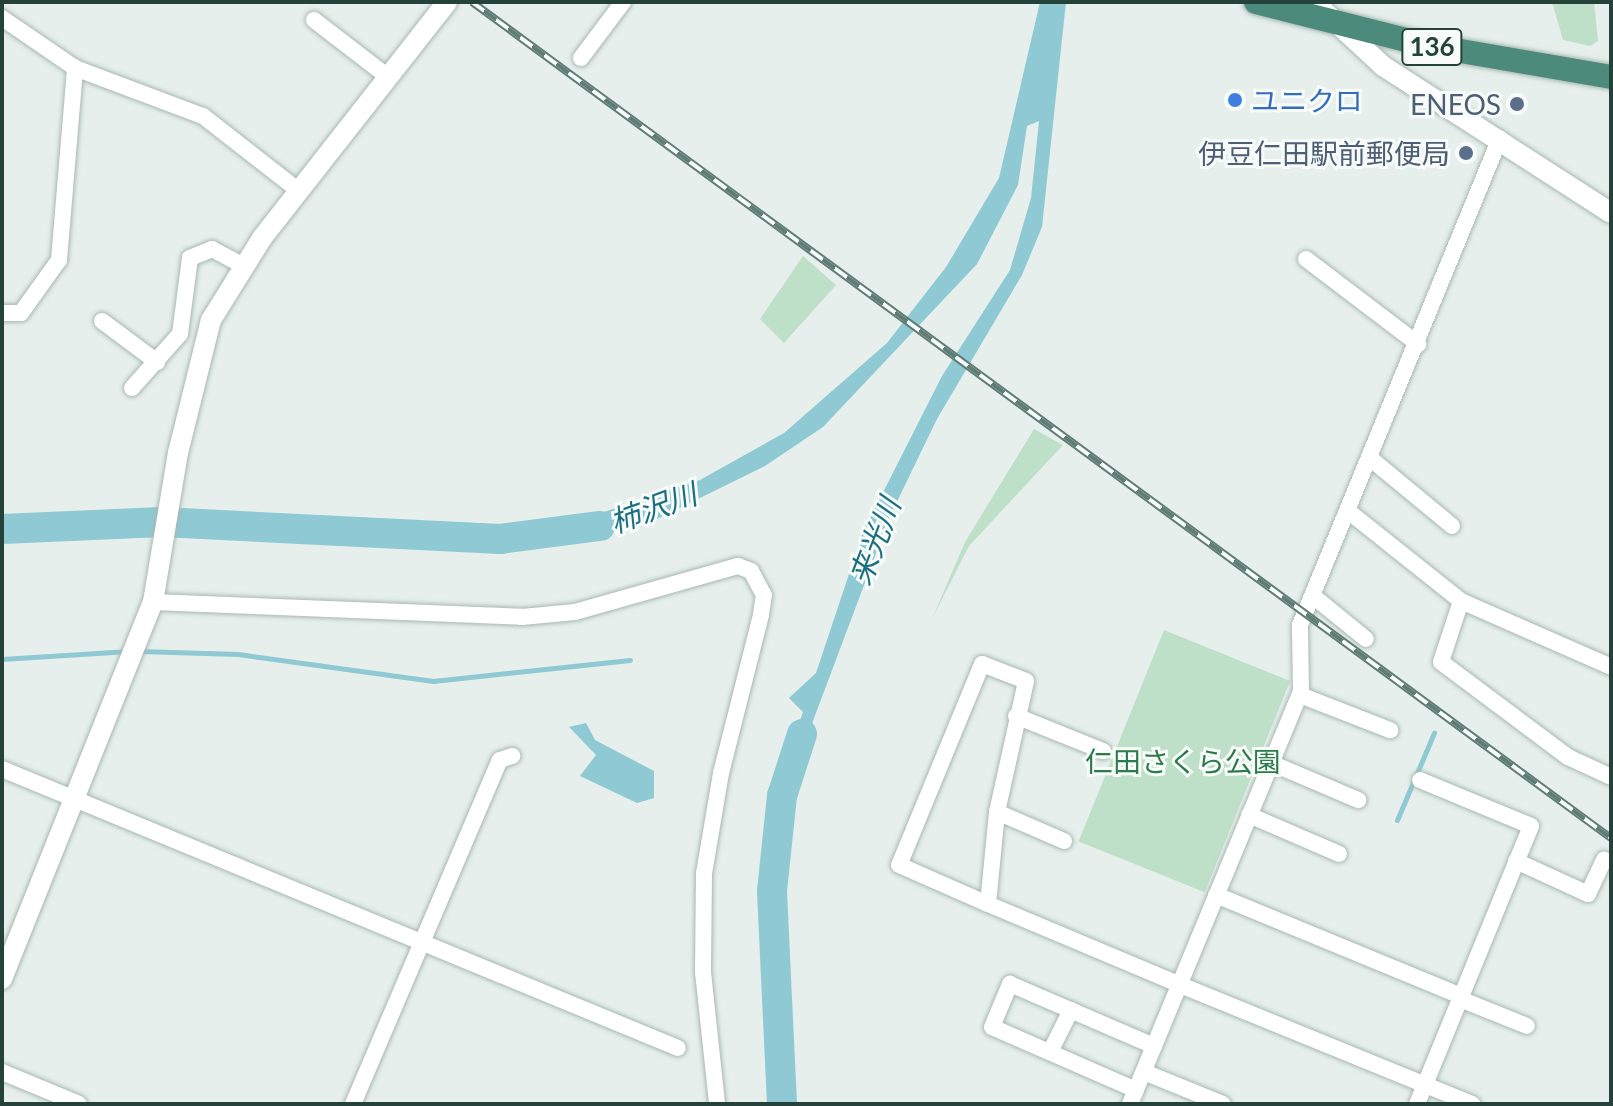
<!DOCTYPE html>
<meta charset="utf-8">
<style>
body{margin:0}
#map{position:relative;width:1613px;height:1106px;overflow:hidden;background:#e6efeb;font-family:Lato,"Noto Sans JP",sans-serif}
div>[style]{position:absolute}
.green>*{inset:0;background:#bfe0c8;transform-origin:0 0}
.water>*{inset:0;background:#8ec9d4}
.stream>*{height:5px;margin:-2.5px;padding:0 2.5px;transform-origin:2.5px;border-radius:2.5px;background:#8ec9d4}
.river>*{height:30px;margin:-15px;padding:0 15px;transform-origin:15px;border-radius:15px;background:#8ec9d4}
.roads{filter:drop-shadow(0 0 2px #a8b8b2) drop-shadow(0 0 2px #a8b8b2)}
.minor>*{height:16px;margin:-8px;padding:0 8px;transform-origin:8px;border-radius:8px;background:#fff}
.tertiary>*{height:20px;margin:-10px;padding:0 10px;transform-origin:10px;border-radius:10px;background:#fff}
.trunk>*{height:24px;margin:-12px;padding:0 12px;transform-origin:12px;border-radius:12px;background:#4c8a7c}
.rail>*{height:8px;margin-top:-4px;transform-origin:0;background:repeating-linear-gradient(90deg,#f7fbf9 0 15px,#5f7d75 0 30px);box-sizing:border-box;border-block:2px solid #5f7d75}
.dots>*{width:22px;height:22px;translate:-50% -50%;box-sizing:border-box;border:4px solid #f7fbf9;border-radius:50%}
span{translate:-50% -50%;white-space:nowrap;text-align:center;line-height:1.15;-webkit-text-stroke:6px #f7fbf9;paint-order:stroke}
.shield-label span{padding:2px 6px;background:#f7fbf9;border:2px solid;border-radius:6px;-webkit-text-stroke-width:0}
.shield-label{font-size:26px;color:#24423a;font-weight:700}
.shop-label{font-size:28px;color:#366cbe}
.left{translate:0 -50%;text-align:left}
.service-label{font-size:28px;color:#4e5e75}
.right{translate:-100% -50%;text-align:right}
.park-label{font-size:28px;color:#2d7a4b}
.water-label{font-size:30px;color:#1c6f80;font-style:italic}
.frame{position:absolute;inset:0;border:4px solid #24423a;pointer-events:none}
</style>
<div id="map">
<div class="green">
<div style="clip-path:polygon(1552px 2px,1594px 2px,1598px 41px,1590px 46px,1563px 40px)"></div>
<div style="clip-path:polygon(803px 256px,836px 285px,784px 343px,760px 319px)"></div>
<div style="clip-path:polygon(1034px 429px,1063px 445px,969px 546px,932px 619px,965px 542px)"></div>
<div style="left:1164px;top:630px;width:136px;height:228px;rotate:22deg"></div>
</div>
<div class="water">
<div style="clip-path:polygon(1040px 2px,1066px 2px,1042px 227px,1022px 275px,937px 419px,890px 516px,793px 774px,782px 773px,803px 712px,789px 698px,816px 673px,863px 532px,942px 376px,1010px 270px,1031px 198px,1039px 121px,1027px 126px,1018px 185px,977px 264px,823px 427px,765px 466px,647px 524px,561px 542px,559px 527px,700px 480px,784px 433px,887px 343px,946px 267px,999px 178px)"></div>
<div style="clip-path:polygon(586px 723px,595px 740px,654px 771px,654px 798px,637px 803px,580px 776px,596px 755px,569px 727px)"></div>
</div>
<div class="stream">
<div style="left:139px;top:651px;width:99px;rotate:1.7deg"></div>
<div style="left:238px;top:654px;width:197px;rotate:7.9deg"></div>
<div style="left:433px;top:681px;width:198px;rotate:-6.1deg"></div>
<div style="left:2px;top:659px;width:127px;rotate:-3.6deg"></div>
<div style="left:1397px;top:820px;width:95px;rotate:-67deg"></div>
</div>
<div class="river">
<div style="left:2px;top:529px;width:160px;rotate:-2.5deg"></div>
<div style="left:162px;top:522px;width:338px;rotate:2.9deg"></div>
<div style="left:500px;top:539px;width:101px;rotate:-7.4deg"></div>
<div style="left:782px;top:1104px;width:213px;rotate:-92.7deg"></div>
<div style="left:772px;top:891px;width:96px;rotate:-84deg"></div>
<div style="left:782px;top:796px;width:65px;rotate:-72.1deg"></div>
</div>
<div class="roads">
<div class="minor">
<div style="left:2px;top:18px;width:88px;rotate:34.4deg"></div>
<div style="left:75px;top:68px;width:137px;rotate:20.6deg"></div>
<div style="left:203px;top:116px;width:122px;rotate:38deg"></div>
<div style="left:314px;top:20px;width:93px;rotate:37.6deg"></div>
<div style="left:581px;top:58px;width:70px;rotate:-53.1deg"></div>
<div style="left:1306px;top:259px;width:141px;rotate:37.2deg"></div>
<div style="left:2px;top:313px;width:19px"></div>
<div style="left:21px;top:313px;width:65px;rotate:-54.4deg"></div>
<div style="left:59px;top:260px;width:193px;rotate:-85.2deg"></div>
<div style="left:102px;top:321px;width:69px;rotate:36.7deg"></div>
<div style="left:132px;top:388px;width:72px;rotate:-48.4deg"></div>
<div style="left:180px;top:334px;width:77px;rotate:-82.5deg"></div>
<div style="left:190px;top:258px;width:24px;rotate:-22deg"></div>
<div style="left:212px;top:249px;width:34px;rotate:28deg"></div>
<div style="left:1371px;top:459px;width:105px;rotate:39.6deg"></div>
<div style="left:1348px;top:511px;width:144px;rotate:38.5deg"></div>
<div style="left:1461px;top:601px;width:64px;rotate:108.2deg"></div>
<div style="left:1441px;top:662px;width:159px;rotate:36.8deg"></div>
<div style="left:1568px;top:757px;width:47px;rotate:24.9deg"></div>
<div style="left:1313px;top:596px;width:68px;rotate:39.1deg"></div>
<div style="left:1461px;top:601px;width:164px;rotate:23.7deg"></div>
<div style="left:153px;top:602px;width:369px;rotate:2.3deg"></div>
<div style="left:522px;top:617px;width:53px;rotate:-5.4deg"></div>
<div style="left:575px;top:612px;width:169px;rotate:-15.8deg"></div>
<div style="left:738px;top:566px;width:14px;rotate:21deg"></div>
<div style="left:751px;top:571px;width:27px;rotate:62deg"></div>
<div style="left:764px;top:595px;width:20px;rotate:99deg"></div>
<div style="left:761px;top:615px;width:163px;rotate:104.2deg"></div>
<div style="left:721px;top:773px;width:102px;rotate:99.6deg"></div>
<div style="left:704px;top:874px;width:98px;rotate:90.6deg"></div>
<div style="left:703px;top:972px;width:133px;rotate:83.9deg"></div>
<div style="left:1300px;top:695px;width:97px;rotate:21.3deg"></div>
<div style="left:1016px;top:716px;width:94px;rotate:21.9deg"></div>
<div style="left:1271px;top:763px;width:95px;rotate:23deg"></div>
<div style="left:2px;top:769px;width:731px;rotate:22.43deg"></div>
<div style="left:997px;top:812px;width:73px;rotate:23.4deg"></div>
<div style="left:1249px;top:815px;width:98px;rotate:23.4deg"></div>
<div style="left:1516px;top:861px;width:79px;rotate:24.6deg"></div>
<div style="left:1588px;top:894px;width:38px;rotate:-65deg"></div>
<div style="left:1216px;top:895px;width:265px;rotate:22.4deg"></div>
<div style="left:988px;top:904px;width:92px;rotate:-84.4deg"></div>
<div style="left:997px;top:812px;width:134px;rotate:-77.5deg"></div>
<div style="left:1026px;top:681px;width:47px;rotate:-158.9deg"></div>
<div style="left:982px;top:664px;width:217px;rotate:112.4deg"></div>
<div style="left:899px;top:865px;width:97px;rotate:23.7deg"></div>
<div style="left:988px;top:904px;width:206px;rotate:22.8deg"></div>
<div style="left:1178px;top:984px;width:318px;rotate:22.2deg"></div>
<div style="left:1460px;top:999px;width:72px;rotate:21.9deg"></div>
<div style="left:1050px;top:1052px;width:47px;rotate:-63.4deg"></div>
<div style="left:2px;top:1072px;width:83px;rotate:22.6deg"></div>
<div style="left:1144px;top:1072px;width:85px;rotate:22.1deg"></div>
<div style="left:1136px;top:1090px;width:157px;rotate:-156.4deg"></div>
<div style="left:992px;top:1027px;width:47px;rotate:-67.3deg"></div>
<div style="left:1010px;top:984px;width:157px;rotate:23.3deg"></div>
<div style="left:353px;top:1104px;width:374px;rotate:-66.9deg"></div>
<div style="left:500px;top:760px;width:13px;rotate:-18deg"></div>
<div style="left:1130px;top:1104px;width:446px;rotate:-67.5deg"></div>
<div style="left:1301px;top:692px;width:67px;rotate:-90.9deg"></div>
<div style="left:1300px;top:625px;width:526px;rotate:-67.67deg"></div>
<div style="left:1417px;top:1104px;width:300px;rotate:-67.7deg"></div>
<div style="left:1531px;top:826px;width:120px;rotate:-157.5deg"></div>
</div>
<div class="tertiary">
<div style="left:1315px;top:3px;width:93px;rotate:42.8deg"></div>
<div style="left:1383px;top:66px;width:271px;rotate:32.8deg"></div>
<div style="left:2px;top:979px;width:406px;rotate:-68.2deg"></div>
<div style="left:153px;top:602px;width:151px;rotate:-80.5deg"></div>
<div style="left:178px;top:453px;width:137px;rotate:-76.1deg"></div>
<div style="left:211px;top:320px;width:97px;rotate:-58.1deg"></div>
<div style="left:262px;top:238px;width:300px;rotate:-51.9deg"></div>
</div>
<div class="trunk">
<div style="left:1256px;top:2px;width:175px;rotate:14.2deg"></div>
<div style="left:1426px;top:45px;width:188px;rotate:9.8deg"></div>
</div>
</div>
<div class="rail">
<div style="left:472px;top:2px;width:1413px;rotate:36.28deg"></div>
</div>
<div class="dots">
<div style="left:1235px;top:100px;background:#3f7fe0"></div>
<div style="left:1517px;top:104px;background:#5c6f8a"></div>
<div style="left:1466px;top:153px;background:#5c6f8a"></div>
</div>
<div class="shield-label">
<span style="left:1432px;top:47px">136</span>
</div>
<div class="shop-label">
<span class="left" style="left:1251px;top:100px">ユニクロ</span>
</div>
<div class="service-label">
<span class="right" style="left:1501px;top:104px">ENEOS</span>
<span class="right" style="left:1450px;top:153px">伊豆仁田駅前郵便局</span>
</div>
<div class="park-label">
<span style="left:1183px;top:761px">仁田さくら公園</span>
</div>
<div class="water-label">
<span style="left:653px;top:507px;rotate:-20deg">柿沢川</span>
<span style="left:874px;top:541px;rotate:-69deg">来光川</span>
</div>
<div class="frame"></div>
</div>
